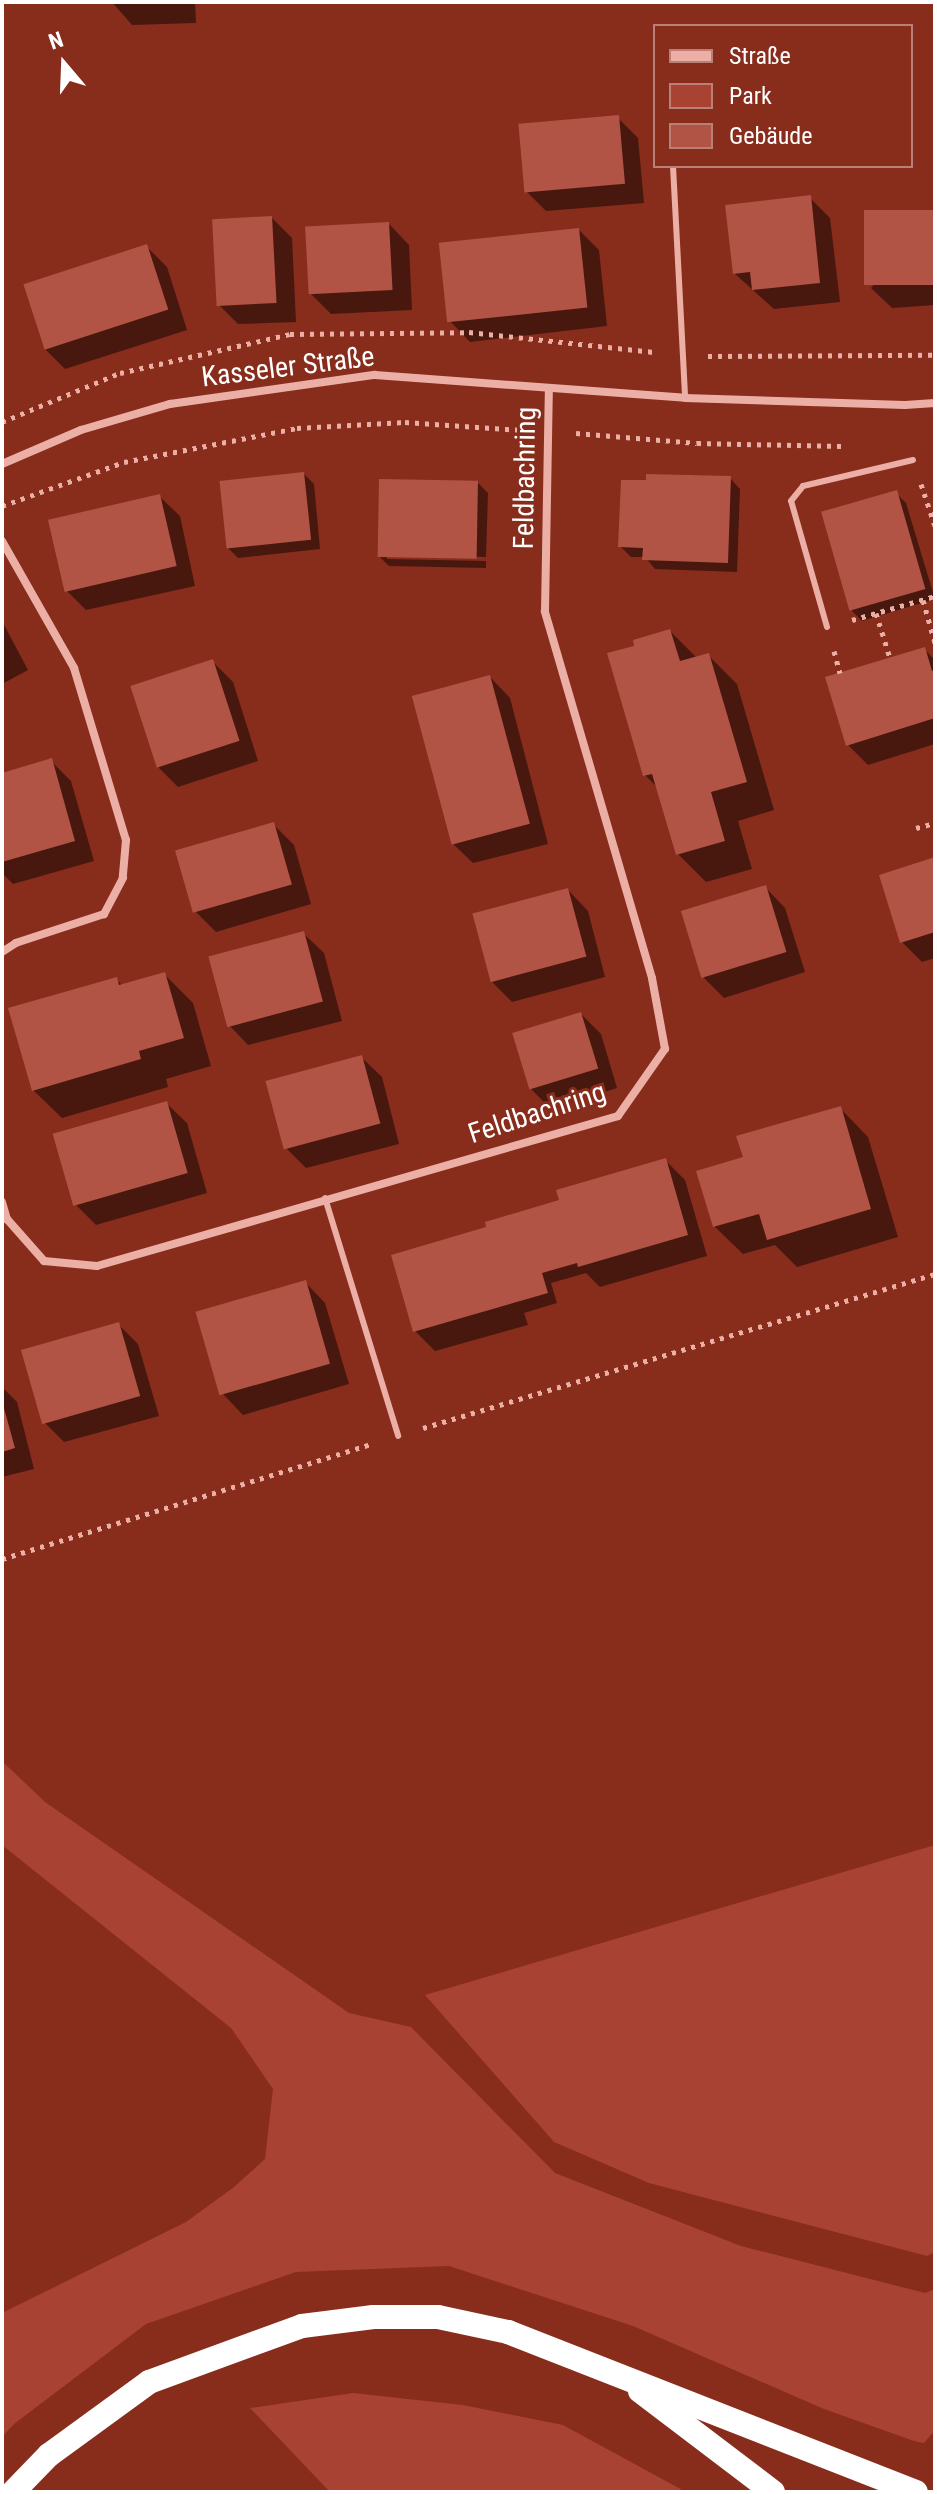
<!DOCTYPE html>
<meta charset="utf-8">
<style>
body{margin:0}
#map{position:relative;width:937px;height:2494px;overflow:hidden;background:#882c1c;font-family:"Roboto Condensed",sans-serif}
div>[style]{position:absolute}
.green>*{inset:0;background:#a84233}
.shadow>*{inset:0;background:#0007}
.building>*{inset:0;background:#b15345;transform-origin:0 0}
.path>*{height:5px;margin-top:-2.5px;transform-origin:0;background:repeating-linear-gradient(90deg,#ecafa6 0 4px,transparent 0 10px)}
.lane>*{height:6px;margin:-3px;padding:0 3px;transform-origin:3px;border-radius:3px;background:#ecafa6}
.street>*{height:8px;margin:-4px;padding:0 4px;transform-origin:4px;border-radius:4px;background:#ecafa6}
.highway>*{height:24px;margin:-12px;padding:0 12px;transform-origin:12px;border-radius:12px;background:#fff}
span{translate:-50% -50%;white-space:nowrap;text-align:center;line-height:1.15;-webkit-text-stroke:6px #882c1c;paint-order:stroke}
.street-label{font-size:28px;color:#fff}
.frame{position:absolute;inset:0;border:4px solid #fff;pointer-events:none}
.legend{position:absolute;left:653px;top:24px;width:260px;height:144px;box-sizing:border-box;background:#882c1c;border:2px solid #b88077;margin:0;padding:10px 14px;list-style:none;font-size:24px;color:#fff}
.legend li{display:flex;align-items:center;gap:16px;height:40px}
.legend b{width:40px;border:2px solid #b88077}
.north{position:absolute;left:24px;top:24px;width:80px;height:80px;-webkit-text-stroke:6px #882c1c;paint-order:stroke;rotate:341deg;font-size:22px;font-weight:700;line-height:32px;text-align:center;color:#fff}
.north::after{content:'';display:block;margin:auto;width:28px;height:36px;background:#fff;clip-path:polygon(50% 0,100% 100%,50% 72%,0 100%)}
</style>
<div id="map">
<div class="green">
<div style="clip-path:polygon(2px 1761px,45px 1802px,349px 2013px,411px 2027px,555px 2173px,741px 2246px,925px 2293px,935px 2289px,935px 2430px,924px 2443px,914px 2441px,824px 2409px,633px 2326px,449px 2266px,296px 2272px,146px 2324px,14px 2424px,2px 2437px,2px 2313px,186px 2222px,234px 2187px,265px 2159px,273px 2089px,231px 2028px,2px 1845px)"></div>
<div style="clip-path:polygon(935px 1845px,935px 2252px,927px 2256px,649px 2183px,554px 2142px,425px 1995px)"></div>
<div style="clip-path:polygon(353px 2393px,463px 2405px,563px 2425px,686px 2492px,330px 2492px,250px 2408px)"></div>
</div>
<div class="shadow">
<div style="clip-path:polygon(112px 2px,195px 2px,196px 23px,132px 25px)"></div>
<div style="clip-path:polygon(618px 118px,638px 138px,644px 203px,546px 211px,526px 191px)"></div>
<div style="clip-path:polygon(810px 198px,830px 218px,840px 302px,774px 309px,734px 273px)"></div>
<div style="clip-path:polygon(935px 212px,935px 305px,892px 308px,871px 288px)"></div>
<div style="clip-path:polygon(272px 218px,292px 238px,296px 322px,238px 324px,218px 304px)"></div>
<div style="clip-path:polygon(389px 224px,409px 245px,412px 310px,331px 314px,310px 293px)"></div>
<div style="clip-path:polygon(579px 230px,599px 250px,607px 326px,470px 342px,450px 321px)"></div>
<div style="clip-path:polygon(146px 246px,167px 267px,187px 330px,65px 369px,45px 349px)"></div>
<div style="clip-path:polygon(304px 474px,314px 484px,320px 549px,238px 558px,228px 548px)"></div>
<div style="clip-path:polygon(730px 478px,740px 489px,737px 572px,655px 569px,645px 557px,631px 557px,620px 546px)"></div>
<div style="clip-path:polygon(478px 483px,488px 493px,486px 557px,387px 555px,387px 559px,486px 561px,486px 568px,389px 566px,379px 556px)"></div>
<div style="clip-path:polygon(896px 493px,906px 503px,935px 599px,862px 621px,852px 611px)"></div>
<div style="clip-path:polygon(159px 496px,180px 516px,195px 586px,86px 610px,66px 590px)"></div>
<div style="clip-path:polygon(2px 621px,28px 670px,2px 684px)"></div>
<div style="clip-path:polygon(670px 631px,697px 658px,708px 655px,737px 684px,774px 810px,738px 821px,752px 869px,706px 882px,678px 854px,659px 789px,645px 775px,637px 647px)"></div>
<div style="clip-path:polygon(924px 649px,935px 660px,935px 744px,868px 765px,848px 745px)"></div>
<div style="clip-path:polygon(212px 661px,233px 682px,258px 761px,178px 787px,157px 766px,132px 687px)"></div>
<div style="clip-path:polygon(490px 677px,510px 698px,548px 844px,473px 863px,452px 843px)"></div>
<div style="clip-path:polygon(51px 761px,71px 781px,94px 861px,13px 884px,2px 873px,2px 775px)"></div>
<div style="clip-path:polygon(273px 824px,294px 845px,311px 904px,216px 932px,196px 912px)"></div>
<div style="clip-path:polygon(935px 860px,935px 958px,922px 962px,902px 942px)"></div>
<div style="clip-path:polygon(765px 887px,785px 908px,805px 972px,724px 998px,704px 978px)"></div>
<div style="clip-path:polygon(568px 890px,588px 911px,605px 977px,512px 1002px,492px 982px)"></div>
<div style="clip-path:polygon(303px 933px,324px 953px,342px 1021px,248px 1045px,228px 1024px)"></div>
<div style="clip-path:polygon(164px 974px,193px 1003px,211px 1066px,166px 1079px,168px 1087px,62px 1118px,33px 1090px,116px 979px,123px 986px)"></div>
<div style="clip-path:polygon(581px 1014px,601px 1034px,617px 1088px,551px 1109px,530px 1088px)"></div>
<div style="clip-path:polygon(361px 1057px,382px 1077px,399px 1144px,306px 1168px,286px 1148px)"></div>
<div style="clip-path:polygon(166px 1103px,187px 1123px,207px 1193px,96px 1225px,76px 1205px)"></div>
<div style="clip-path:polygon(840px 1108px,868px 1137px,898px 1237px,797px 1267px,775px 1245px,743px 1254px,714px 1226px,745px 1159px)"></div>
<div style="clip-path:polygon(665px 1160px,685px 1180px,707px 1256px,600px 1287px,586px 1273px,551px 1283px,557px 1303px,524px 1313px,528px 1325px,435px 1351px,415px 1331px)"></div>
<div style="clip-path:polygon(305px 1282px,325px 1303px,349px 1384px,243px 1415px,223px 1394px)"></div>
<div style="clip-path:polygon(118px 1324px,138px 1344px,159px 1416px,64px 1442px,44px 1422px)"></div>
<div style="clip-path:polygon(2px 1387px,17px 1402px,34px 1469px,2px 1477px)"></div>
</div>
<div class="building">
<div style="left:619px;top:115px;width:69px;height:101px;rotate:85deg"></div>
<div style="clip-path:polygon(811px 195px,820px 283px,752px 290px,750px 272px,733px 274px,725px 205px)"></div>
<div style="left:935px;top:210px;width:75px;height:71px;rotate:90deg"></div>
<div style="left:272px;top:216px;width:87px;height:60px;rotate:87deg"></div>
<div style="left:389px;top:222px;width:68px;height:84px;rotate:87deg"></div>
<div style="left:579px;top:228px;width:80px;height:141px;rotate:84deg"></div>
<div style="left:147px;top:244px;width:69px;height:130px;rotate:72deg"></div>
<div style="left:304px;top:472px;width:68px;height:85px;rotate:84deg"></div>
<div style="clip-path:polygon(646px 474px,731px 476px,728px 563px,642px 560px,643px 548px,618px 547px,621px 480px,646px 480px)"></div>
<div style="left:379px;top:479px;width:99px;height:78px;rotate:1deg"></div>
<div style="left:897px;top:490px;width:103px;height:79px;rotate:74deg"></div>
<div style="left:160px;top:494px;width:74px;height:115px;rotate:77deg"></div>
<div style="clip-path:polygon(670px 629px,680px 661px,709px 653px,747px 782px,711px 792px,725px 841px,676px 855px,652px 774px,643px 776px,607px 653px,634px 646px,633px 640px)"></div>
<div style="clip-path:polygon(925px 647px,932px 671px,935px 670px,935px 718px,846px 746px,825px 677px)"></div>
<div style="left:213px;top:659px;width:86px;height:87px;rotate:72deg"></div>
<div style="left:490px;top:675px;width:154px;height:81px;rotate:75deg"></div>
<div style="clip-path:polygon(52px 758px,75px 841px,2px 862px,2px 773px)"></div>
<div style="left:274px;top:822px;width:65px;height:103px;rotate:74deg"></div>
<div style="clip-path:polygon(935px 857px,935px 932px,900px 943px,879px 875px)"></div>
<div style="left:766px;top:885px;width:70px;height:89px;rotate:73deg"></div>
<div style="left:568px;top:888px;width:71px;height:99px;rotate:75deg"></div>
<div style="left:304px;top:931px;width:73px;height:99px;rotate:75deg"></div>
<div style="clip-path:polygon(165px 972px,184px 1038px,139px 1051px,141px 1059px,32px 1091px,8px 1008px,117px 977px,119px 985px)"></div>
<div style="left:581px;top:1012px;width:59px;height:72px;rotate:73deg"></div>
<div style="left:362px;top:1055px;width:71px;height:100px;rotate:75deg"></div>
<div style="left:167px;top:1101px;width:75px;height:119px;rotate:74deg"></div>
<div style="clip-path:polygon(841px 1106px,871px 1209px,767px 1240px,759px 1214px,713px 1227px,696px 1171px,743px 1157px,736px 1136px)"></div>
<div style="clip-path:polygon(666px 1158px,688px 1235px,578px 1267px,577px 1263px,542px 1273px,548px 1293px,413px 1332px,391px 1255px,486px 1227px,485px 1222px,559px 1200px,556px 1190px)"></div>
<div style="left:306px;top:1280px;width:87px;height:115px;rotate:74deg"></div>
<div style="left:119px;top:1322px;width:77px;height:102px;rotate:74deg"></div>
<div style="clip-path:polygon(2px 1401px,15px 1448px,2px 1452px)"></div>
</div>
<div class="path">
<div style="left:708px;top:356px;width:227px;rotate:-0.3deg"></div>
<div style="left:2px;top:422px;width:128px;rotate:-22.6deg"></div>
<div style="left:120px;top:373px;width:174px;rotate:-12.9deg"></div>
<div style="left:290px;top:334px;width:179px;rotate:-0.6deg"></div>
<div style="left:469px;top:332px;width:186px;rotate:6.2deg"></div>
<div style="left:576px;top:433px;width:121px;rotate:4.7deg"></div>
<div style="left:697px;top:443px;width:144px;rotate:1.2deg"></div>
<div style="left:921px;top:484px;width:44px;rotate:71.6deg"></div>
<div style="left:2px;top:506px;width:130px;rotate:-19.8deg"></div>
<div style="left:124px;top:462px;width:176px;rotate:-11.1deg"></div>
<div style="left:297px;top:428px;width:108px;rotate:-3.2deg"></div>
<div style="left:405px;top:422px;width:117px;rotate:3.9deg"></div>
<div style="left:923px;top:600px;width:45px;rotate:74.4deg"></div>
<div style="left:876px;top:613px;width:47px;rotate:72.7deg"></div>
<div style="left:852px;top:620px;width:86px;rotate:-16.1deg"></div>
<div style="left:834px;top:651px;width:23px;rotate:75deg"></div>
<div style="left:916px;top:828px;width:20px;rotate:-15deg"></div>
<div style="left:423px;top:1428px;width:535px;rotate:-16.74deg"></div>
<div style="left:2px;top:1559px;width:387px;rotate:-17.3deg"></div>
</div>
<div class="lane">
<div style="left:673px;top:166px;width:232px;rotate:87deg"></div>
<div style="left:827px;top:627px;width:131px;rotate:-105.9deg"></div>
<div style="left:791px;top:501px;width:19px;rotate:-51deg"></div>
<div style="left:803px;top:486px;width:113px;rotate:-13.3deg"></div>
<div style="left:325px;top:1198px;width:249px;rotate:72.9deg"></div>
</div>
<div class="street">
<div style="left:2px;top:464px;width:86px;rotate:-23.3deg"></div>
<div style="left:81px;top:430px;width:93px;rotate:-16.3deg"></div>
<div style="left:170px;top:404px;width:207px;rotate:-8.1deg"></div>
<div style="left:375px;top:375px;width:311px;rotate:4.2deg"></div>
<div style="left:685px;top:398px;width:220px;rotate:1.8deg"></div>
<div style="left:905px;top:405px;width:30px;rotate:-4deg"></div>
<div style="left:2px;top:541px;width:146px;rotate:60.4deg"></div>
<div style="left:74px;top:668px;width:180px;rotate:73.2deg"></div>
<div style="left:126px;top:840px;width:38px;rotate:95deg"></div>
<div style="left:123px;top:878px;width:41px;rotate:117.8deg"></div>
<div style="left:104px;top:914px;width:93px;rotate:161.8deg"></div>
<div style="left:16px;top:943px;width:17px;rotate:147deg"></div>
<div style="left:2px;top:1202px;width:18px;rotate:74deg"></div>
<div style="left:7px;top:1219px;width:56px;rotate:48.6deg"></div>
<div style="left:44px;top:1261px;width:53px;rotate:5.4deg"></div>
<div style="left:97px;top:1266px;width:542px;rotate:-16.06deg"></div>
<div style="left:618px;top:1116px;width:82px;rotate:-55deg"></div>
<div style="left:665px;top:1049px;width:72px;rotate:-100.4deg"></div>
<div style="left:652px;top:978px;width:382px;rotate:-106.3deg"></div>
<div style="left:545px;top:611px;width:222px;rotate:-89deg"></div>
</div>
<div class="highway">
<div style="left:640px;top:2391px;width:167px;rotate:37.2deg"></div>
<div style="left:13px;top:2492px;width:52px;rotate:-45.8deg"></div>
<div style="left:49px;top:2455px;width:124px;rotate:-36.1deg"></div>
<div style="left:149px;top:2382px;width:163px;rotate:-20.1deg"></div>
<div style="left:302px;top:2326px;width:72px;rotate:-7.2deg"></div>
<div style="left:373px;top:2317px;width:65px"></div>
<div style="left:438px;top:2317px;width:72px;rotate:12.1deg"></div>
<div style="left:508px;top:2332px;width:438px;rotate:21.4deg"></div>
</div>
<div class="street-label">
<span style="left:288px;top:367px;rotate:-7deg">Kasseler Straße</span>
<span style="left:525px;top:478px;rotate:-89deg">Feldbachring</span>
<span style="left:537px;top:1113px;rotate:-18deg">Feldbachring</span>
</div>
<div class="frame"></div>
<ul class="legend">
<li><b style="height:10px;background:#ecafa6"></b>Straße</li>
<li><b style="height:22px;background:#a84233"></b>Park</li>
<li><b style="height:22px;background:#b15345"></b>Gebäude</li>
</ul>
<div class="north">N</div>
</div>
